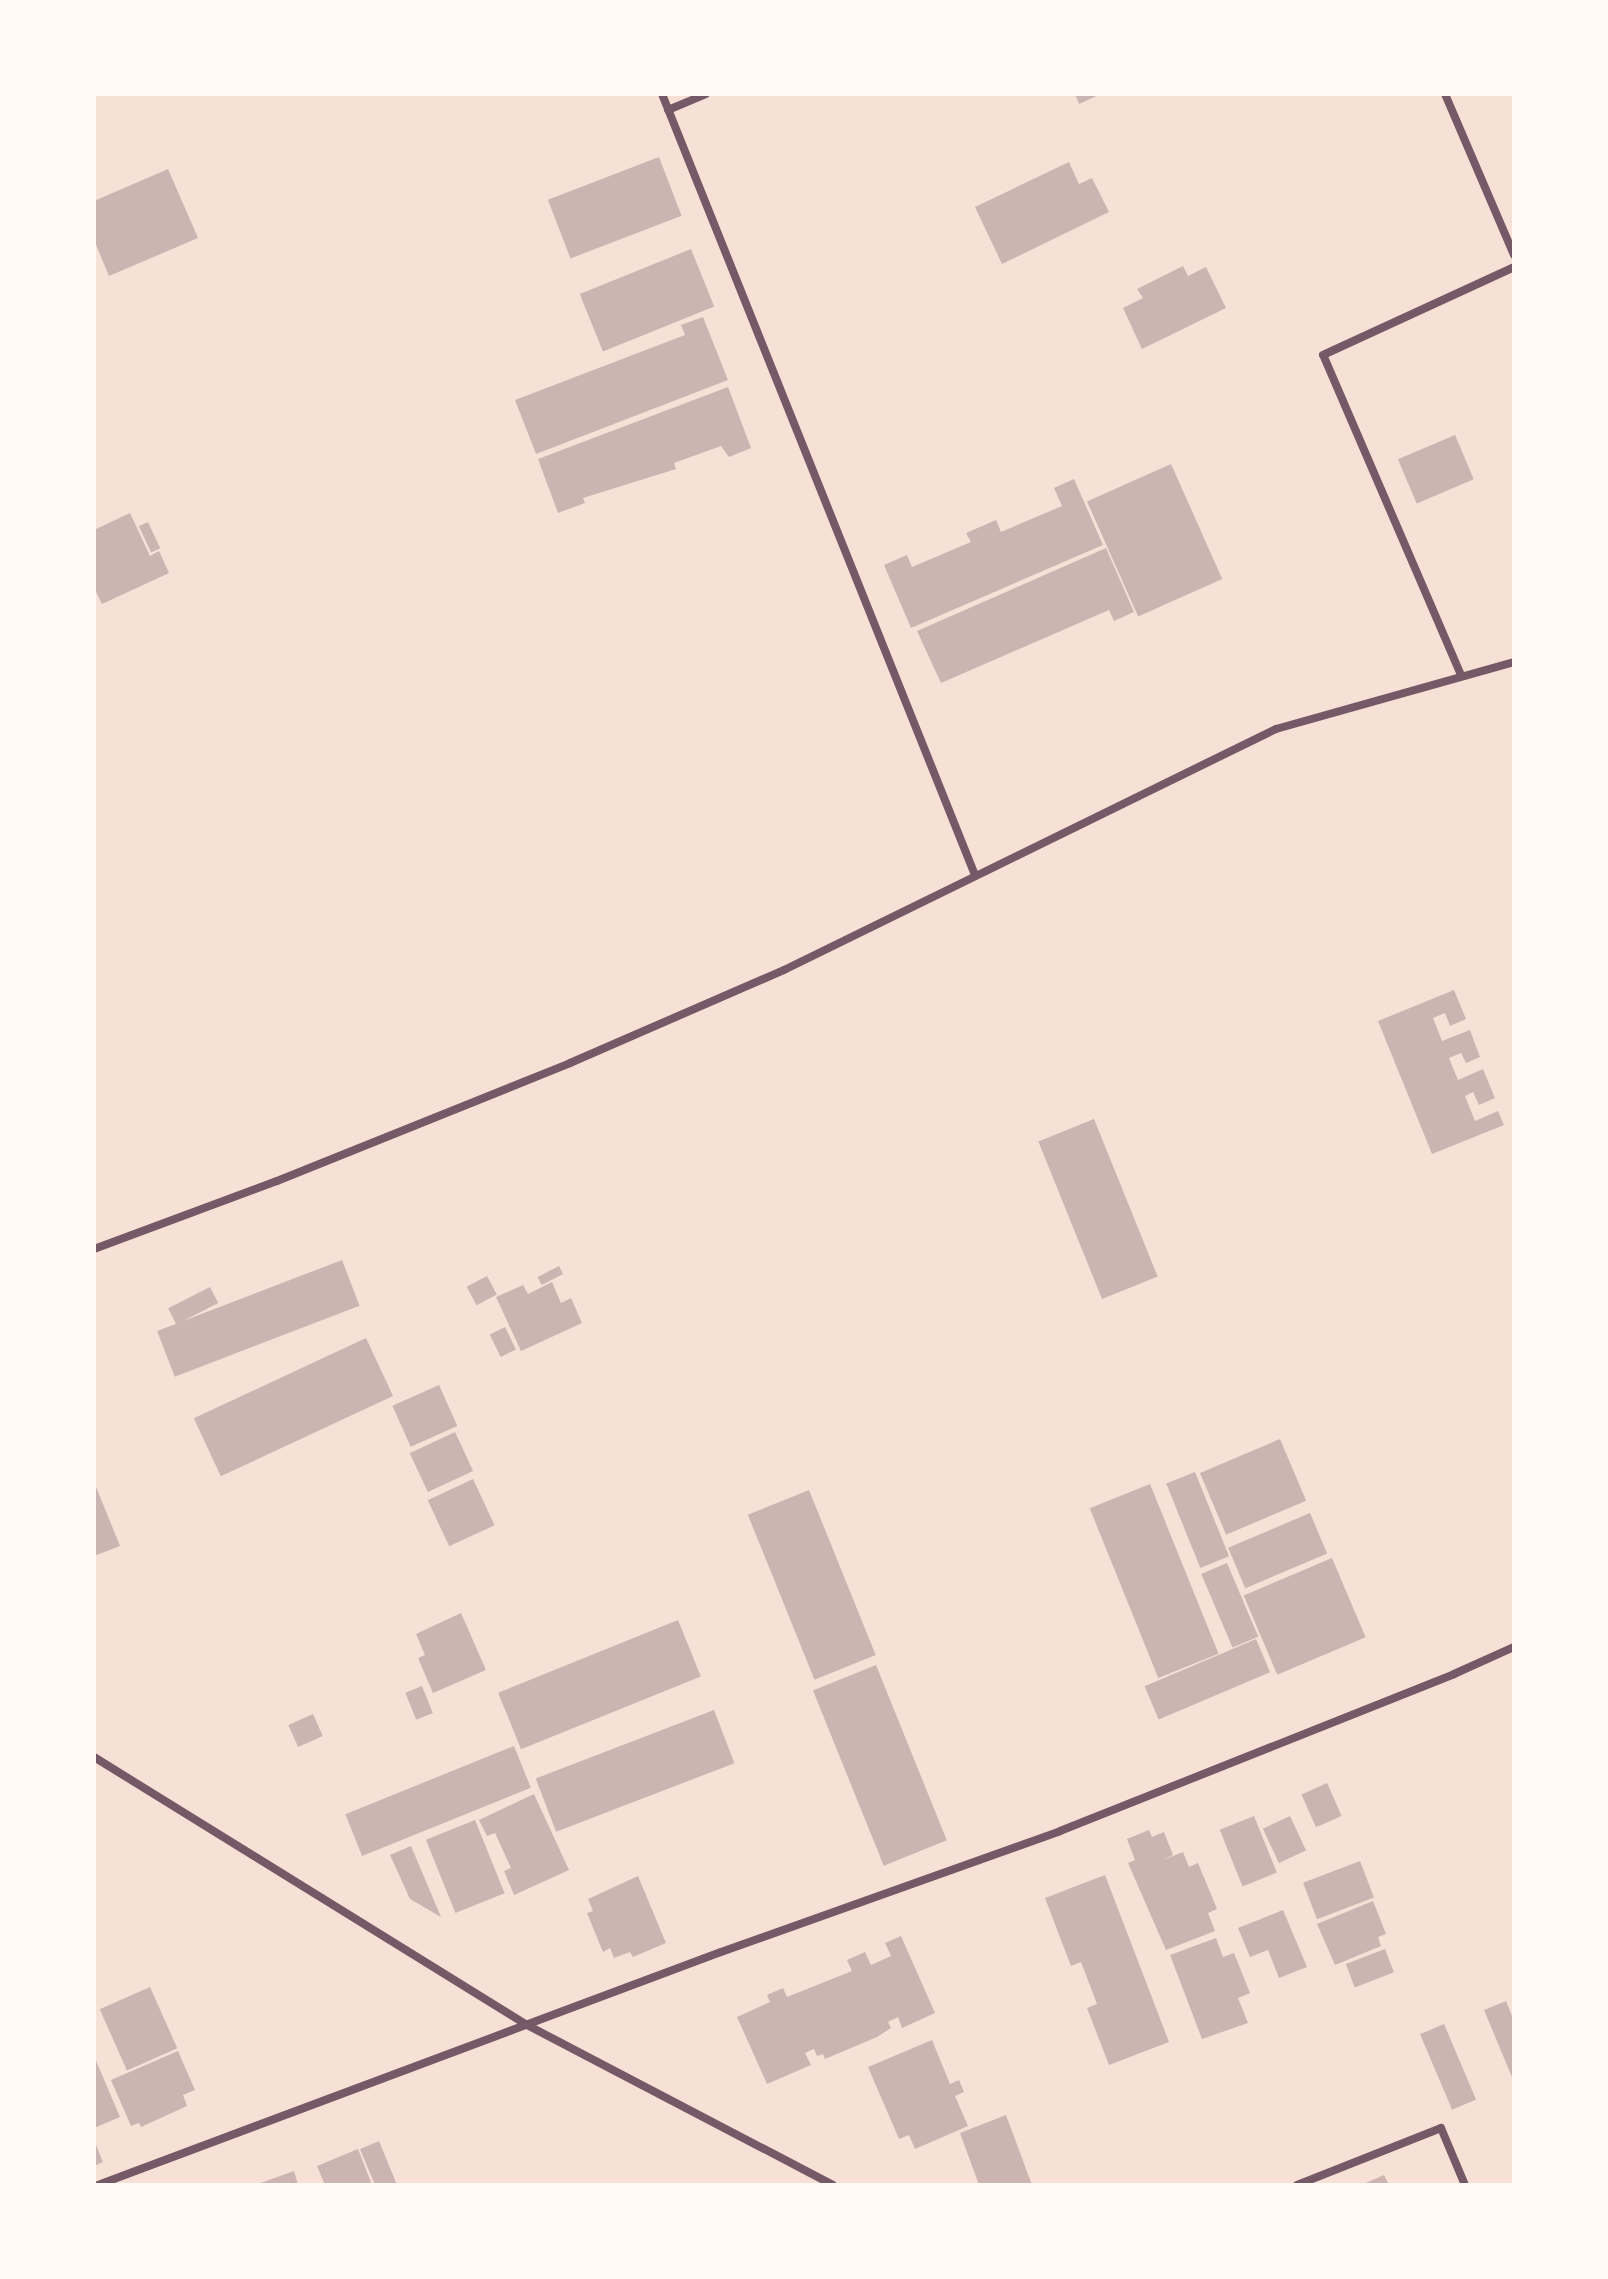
<!DOCTYPE html>
<style>
body{margin:0}
#map{position:relative;width:1608px;height:2279px;overflow:hidden;background:#f7e1d7;font-family:Merriweather,serif}
div>[style]{position:absolute}
.building>*{inset:0;background:#ccb4b1;transform-origin:0 0}
.minor>*{height:8px;margin:-4px;padding:0 4px;transform-origin:4px;border-radius:4px;background:#755966}
span{translate:-50% -50%;white-space:nowrap;text-align:center;line-height:1.15;-webkit-text-stroke:8px #fffaf5;paint-order:stroke}
.frame{position:absolute;inset:0;border:96px solid #fffaf5;pointer-events:none}
</style>
<div id="map">
<div class="building">
<div style="clip-path:polygon(1075px 94px,1101px 94px,1079px 104px)"></div>
<div style="left:659px;top:157px;width:63px;height:119px;rotate:69deg"></div>
<div style="clip-path:polygon(1069px 162px,1079px 184px,1092px 178px,1109px 212px,1002px 264px,975px 207px)"></div>
<div style="clip-path:polygon(168px 169px,198px 238px,109px 276px,94px 240px,94px 201px)"></div>
<div style="left:691px;top:249px;width:62px;height:120px;rotate:68deg"></div>
<div style="clip-path:polygon(1183px 266px,1188px 276px,1206px 267px,1226px 308px,1142px 349px,1123px 308px,1143px 298px,1137px 289px)"></div>
<div style="clip-path:polygon(703px 317px,728px 380px,536px 454px,515px 400px,685px 335px,681px 325px)"></div>
<div style="clip-path:polygon(728px 387px,751px 448px,729px 457px,721px 446px,674px 463px,676px 469px,583px 498px,585px 503px,558px 513px,538px 459px)"></div>
<div style="left:1455px;top:435px;width:48px;height:62px;rotate:67deg"></div>
<div style="left:1171px;top:464px;width:126px;height:92px;rotate:66deg"></div>
<div style="clip-path:polygon(1074px 479px,1103px 545px,911px 628px,884px 565px,907px 555px,912px 567px,971px 542px,966px 533px,996px 520px,1001px 532px,1062px 506px,1054px 488px)"></div>
<div style="clip-path:polygon(130px 513px,150px 556px,159px 551px,169px 573px,102px 604px,94px 588px,94px 530px)"></div>
<div style="left:148px;top:522px;width:29px;height:10px;rotate:65deg"></div>
<div style="clip-path:polygon(1106px 548px,1134px 612px,1114px 621px,1109px 610px,941px 683px,917px 631px)"></div>
<div style="clip-path:polygon(1454px 990px,1466px 1019px,1450px 1026px,1445px 1013px,1433px 1018px,1442px 1041px,1470px 1030px,1480px 1057px,1466px 1063px,1461px 1053px,1449px 1058px,1458px 1080px,1483px 1069px,1495px 1098px,1479px 1105px,1473px 1092px,1465px 1096px,1475px 1121px,1498px 1111px,1504px 1125px,1432px 1154px,1378px 1021px)"></div>
<div style="left:1094px;top:1119px;width:170px;height:60px;rotate:68deg"></div>
<div style="left:342px;top:1260px;width:49px;height:198px;rotate:69deg"></div>
<div style="left:559px;top:1266px;width:9px;height:24px;rotate:63deg"></div>
<div style="left:487px;top:1276px;width:21px;height:23px;rotate:62deg"></div>
<div style="clip-path:polygon(552px 1282px,561px 1303px,571px 1298px,582px 1323px,521px 1351px,496px 1297px,523px 1285px,528px 1294px)"></div>
<div style="left:210px;top:1287px;width:18px;height:47px;rotate:63deg"></div>
<div style="left:505px;top:1327px;width:25px;height:17px;rotate:64deg"></div>
<div style="left:366px;top:1338px;width:64px;height:190px;rotate:65deg"></div>
<div style="left:439px;top:1385px;width:45px;height:51px;rotate:66deg"></div>
<div style="left:455px;top:1432px;width:43px;height:50px;rotate:65deg"></div>
<div style="left:1280px;top:1439px;width:67px;height:87px;rotate:67deg"></div>
<div style="left:1195px;top:1472px;width:91px;height:31px;rotate:68deg"></div>
<div style="left:473px;top:1479px;width:51px;height:50px;rotate:65deg"></div>
<div style="clip-path:polygon(94px 1482px,120px 1546px,94px 1556px)"></div>
<div style="left:1150px;top:1484px;width:183px;height:65px;rotate:68deg"></div>
<div style="left:809px;top:1490px;width:178px;height:66px;rotate:68deg"></div>
<div style="left:1310px;top:1513px;width:44px;height:89px;rotate:67deg"></div>
<div style="left:1332px;top:1558px;width:86px;height:96px;rotate:67deg"></div>
<div style="left:1227px;top:1563px;width:80px;height:28px;rotate:67deg"></div>
<div style="clip-path:polygon(461px 1613px,486px 1670px,433px 1693px,418px 1658px,425px 1655px,416px 1634px)"></div>
<div style="left:678px;top:1620px;width:61px;height:194px;rotate:68deg"></div>
<div style="left:1256px;top:1639px;width:36px;height:121px;rotate:67deg"></div>
<div style="left:876px;top:1665px;width:189px;height:68px;rotate:68deg"></div>
<div style="left:422px;top:1686px;width:29px;height:18px;rotate:68deg"></div>
<div style="left:714px;top:1710px;width:57px;height:191px;rotate:69deg"></div>
<div style="left:313px;top:1714px;width:24px;height:27px;rotate:66deg"></div>
<div style="left:514px;top:1746px;width:45px;height:182px;rotate:68deg"></div>
<div style="left:1327px;top:1783px;width:36px;height:28px;rotate:66deg"></div>
<div style="clip-path:polygon(534px 1794px,569px 1870px,514px 1895px,504px 1871px,511px 1868px,495px 1833px,487px 1836px,479px 1820px)"></div>
<div style="left:1254px;top:1816px;width:61px;height:37px;rotate:68deg"></div>
<div style="left:1290px;top:1816px;width:38px;height:30px;rotate:65deg"></div>
<div style="left:475px;top:1820px;width:79px;height:53px;rotate:68deg"></div>
<div style="clip-path:polygon(1149px 1830px,1152px 1837px,1164px 1832px,1173px 1855px,1163px 1860px,1183px 1852px,1189px 1867px,1198px 1863px,1217px 1909px,1208px 1913px,1215px 1931px,1166px 1950px,1128px 1863px,1135px 1860px,1127px 1839px)"></div>
<div style="clip-path:polygon(411px 1846px,441px 1917px,410px 1899px,390px 1855px)"></div>
<div style="left:1360px;top:1861px;width:39px;height:61px;rotate:69deg"></div>
<div style="clip-path:polygon(1105px 1875px,1169px 2042px,1109px 2065px,1087px 2008px,1097px 2004px,1081px 1962px,1071px 1966px,1045px 1898px)"></div>
<div style="clip-path:polygon(638px 1876px,666px 1943px,633px 1957px,630px 1952px,614px 1958px,610px 1948px,603px 1952px,587px 1913px,593px 1911px,588px 1899px)"></div>
<div style="clip-path:polygon(1373px 1901px,1386px 1934px,1378px 1937px,1381px 1946px,1335px 1965px,1317px 1924px)"></div>
<div style="clip-path:polygon(1283px 1910px,1307px 1967px,1279px 1978px,1268px 1950px,1250px 1957px,1238px 1928px)"></div>
<div style="clip-path:polygon(901px 1936px,935px 2013px,902px 2028px,898px 2017px,888px 2022px,891px 2028px,877px 2037px,825px 2059px,823px 2054px,817px 2056px,814px 2049px,805px 2053px,811px 2065px,767px 2084px,737px 2017px,770px 2002px,767px 1995px,783px 1988px,787px 1997px,852px 1971px,847px 1960px,865px 1952px,871px 1965px,891px 1956px,885px 1943px)"></div>
<div style="clip-path:polygon(1216px 1938px,1223px 1957px,1234px 1953px,1250px 1993px,1238px 1998px,1248px 2023px,1202px 2039px,1170px 1955px)"></div>
<div style="left:1385px;top:1949px;width:25px;height:42px;rotate:69deg"></div>
<div style="left:150px;top:1987px;width:67px;height:55px;rotate:66deg"></div>
<div style="clip-path:polygon(1506px 2001px,1514px 2021px,1514px 2082px,1484px 2010px)"></div>
<div style="left:1444px;top:2024px;width:82px;height:26px;rotate:67deg"></div>
<div style="clip-path:polygon(932px 2040px,950px 2084px,959px 2080px,964px 2092px,955px 2096px,968px 2126px,915px 2149px,909px 2135px,899px 2139px,868px 2067px)"></div>
<div style="clip-path:polygon(178px 2051px,195px 2090px,183px 2095px,187px 2106px,141px 2127px,139px 2123px,131px 2126px,111px 2080px)"></div>
<div style="clip-path:polygon(94px 2056px,120px 2117px,94px 2128px)"></div>
<div style="clip-path:polygon(1006px 2115px,1032px 2185px,979px 2185px,960px 2133px)"></div>
<div style="clip-path:polygon(94px 2140px,103px 2162px,94px 2166px)"></div>
<div style="clip-path:polygon(379px 2141px,397px 2185px,375px 2185px,360px 2149px)"></div>
<div style="clip-path:polygon(358px 2149px,372px 2185px,325px 2185px,317px 2166px)"></div>
<div style="clip-path:polygon(294px 2171px,298px 2185px,255px 2185px)"></div>
<div style="clip-path:polygon(1384px 2175px,1389px 2185px,1361px 2185px)"></div>
</div>
<div class="minor">
<div style="left:662px;top:94px;width:841px;rotate:68.16deg"></div>
<div style="left:1445px;top:94px;width:175px;rotate:66.8deg"></div>
<div style="left:668px;top:110px;width:41px;rotate:-22.8deg"></div>
<div style="left:1461px;top:675px;width:348px;rotate:-113.3deg"></div>
<div style="left:1323px;top:355px;width:210px;rotate:-24.7deg"></div>
<div style="left:94px;top:1249px;width:195px;rotate:-20.4deg"></div>
<div style="left:277px;top:1181px;width:316px;rotate:-21.9deg"></div>
<div style="left:570px;top:1063px;width:233px;rotate:-23.5deg"></div>
<div style="left:784px;top:970px;width:548px;rotate:-26.1deg"></div>
<div style="left:1276px;top:729px;width:247px;rotate:-15.7deg"></div>
<div style="left:94px;top:1757px;width:509px;rotate:31.75deg"></div>
<div style="left:527px;top:2025px;width:345px;rotate:27.6deg"></div>
<div style="left:98px;top:2185px;width:665px;rotate:-20.51deg"></div>
<div style="left:721px;top:1952px;width:360px;rotate:-19.6deg"></div>
<div style="left:1060px;top:1831px;width:424px;rotate:-21.7deg"></div>
<div style="left:1454px;top:1674px;width:66px;rotate:-24.2deg"></div>
<div style="left:1297px;top:2185px;width:155px;rotate:-21.6deg"></div>
<div style="left:1441px;top:2128px;width:62px;rotate:67.2deg"></div>
</div>
<div class="frame"></div>
</div>
